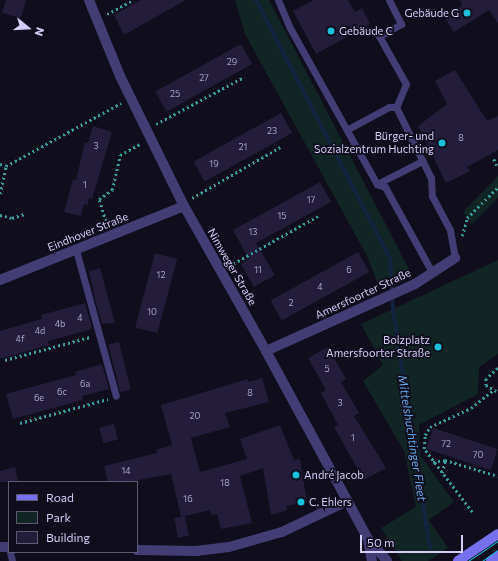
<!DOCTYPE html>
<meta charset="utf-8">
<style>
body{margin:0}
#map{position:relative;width:498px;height:561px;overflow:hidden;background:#100d1c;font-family:Commissioner,sans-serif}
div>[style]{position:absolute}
.green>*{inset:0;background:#112525}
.stream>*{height:4px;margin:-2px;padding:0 2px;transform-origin:2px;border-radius:2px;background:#132440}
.building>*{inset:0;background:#231c3a;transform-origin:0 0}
.path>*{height:2.5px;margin-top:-1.25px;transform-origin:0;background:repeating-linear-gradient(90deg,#3aa19e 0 2px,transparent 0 5px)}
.service>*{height:7px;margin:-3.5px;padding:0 3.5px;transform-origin:3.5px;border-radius:3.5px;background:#423e75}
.minor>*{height:10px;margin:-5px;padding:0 5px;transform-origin:5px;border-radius:5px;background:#423e75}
.secondary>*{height:10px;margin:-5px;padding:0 5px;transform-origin:5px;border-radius:5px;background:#7770ee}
.tram>*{height:1px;margin:-0.5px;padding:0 0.5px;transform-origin:0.5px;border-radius:0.5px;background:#19c1da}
.dots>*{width:11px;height:11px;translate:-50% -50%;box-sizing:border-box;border:2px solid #100d1c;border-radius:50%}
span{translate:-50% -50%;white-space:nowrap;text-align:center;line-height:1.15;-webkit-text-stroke:3.5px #100d1c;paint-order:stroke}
.number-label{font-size:9px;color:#a8a2c9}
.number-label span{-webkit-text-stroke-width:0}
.poi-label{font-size:11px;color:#d4cef9}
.right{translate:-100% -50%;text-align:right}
.left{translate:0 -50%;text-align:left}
.street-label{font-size:11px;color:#d4cef9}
.water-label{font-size:12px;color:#68abed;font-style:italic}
.legend{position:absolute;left:8px;top:481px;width:130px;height:72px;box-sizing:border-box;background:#100d1c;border:1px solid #5e5a74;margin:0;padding:5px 7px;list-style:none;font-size:12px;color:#d4cef9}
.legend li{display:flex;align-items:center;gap:8px;height:20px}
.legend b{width:20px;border:1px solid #5e5a74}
.north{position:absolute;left:8px;top:8px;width:40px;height:40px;-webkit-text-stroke:3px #100d1c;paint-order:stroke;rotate:108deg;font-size:11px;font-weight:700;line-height:16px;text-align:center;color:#d4cef9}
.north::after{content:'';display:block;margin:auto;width:14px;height:18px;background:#d4cef9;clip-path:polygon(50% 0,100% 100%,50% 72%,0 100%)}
.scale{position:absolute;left:360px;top:535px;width:103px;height:18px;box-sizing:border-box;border:2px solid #d4cef9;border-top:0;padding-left:5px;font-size:12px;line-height:14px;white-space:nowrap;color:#d4cef9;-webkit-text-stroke:3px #100d1c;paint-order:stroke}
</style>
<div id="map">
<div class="green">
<div style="clip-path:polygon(235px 0,269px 0,410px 271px,379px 287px,367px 256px,245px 34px)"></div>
<div style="clip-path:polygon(498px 176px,498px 198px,472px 224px,463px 212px)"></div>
<div style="clip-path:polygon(498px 260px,498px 354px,479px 367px,478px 394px,419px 425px,420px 455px,454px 502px,429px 520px,448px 548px,428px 561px,402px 561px,381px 528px,416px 507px,404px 451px,363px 381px,383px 365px,361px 324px)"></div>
</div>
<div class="stream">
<div style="left:256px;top:0;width:292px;rotate:62.6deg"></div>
<div style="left:390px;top:259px;width:51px;rotate:86.6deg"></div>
<div style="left:393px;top:310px;width:241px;rotate:81.2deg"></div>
</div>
<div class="building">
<div style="clip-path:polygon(6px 0,26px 0,21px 18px,2px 13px)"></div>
<div style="clip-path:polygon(141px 0,186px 0,124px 35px,114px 15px)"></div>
<div style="clip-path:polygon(314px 0,348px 0,355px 12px,362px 8px,370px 24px,316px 54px,293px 11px)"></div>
<div style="clip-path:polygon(460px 0,498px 0,498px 23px,489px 10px,454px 32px,444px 17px,462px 6px)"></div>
<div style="left:241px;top:44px;width:23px;height:98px;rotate:61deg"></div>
<div style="clip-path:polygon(455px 70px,487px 121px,498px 116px,498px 150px,467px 167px,470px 171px,446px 183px,418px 126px,447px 104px,435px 81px)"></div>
<div style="left:281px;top:113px;width:23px;height:100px;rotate:61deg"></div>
<div style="clip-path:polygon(93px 126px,112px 132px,92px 199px,89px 198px,88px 205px,84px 204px,81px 216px,64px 212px,73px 179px,76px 180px,85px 142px,88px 143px)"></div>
<div style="clip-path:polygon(320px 182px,331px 202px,256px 243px,275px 275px,254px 287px,241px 264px,249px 259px,233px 230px)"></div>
<div style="left:358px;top:252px;width:23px;height:100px;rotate:61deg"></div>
<div style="left:155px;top:253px;width:23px;height:77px;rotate:15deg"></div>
<div style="clip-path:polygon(100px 268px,115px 323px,102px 324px,95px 300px,89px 271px)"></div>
<div style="clip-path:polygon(85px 303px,92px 327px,89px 330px,48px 341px,49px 345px,0 359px,0 331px,42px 319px,41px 315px)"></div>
<div style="left:119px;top:342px;width:49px;height:11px;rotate:76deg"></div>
<div style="clip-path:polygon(328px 347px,346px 379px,341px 382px,359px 413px,354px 416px,386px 468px,364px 480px,334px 427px,338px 425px,321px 393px,326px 390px,308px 358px)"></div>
<div style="clip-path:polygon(102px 364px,109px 389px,82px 396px,83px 400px,13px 419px,6px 394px,76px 375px,75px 372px)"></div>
<div style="clip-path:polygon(262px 378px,269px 402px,225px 413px,230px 427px,191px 438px,200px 472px,247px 459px,240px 439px,280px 425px,294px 460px,300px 459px,307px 502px,286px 506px,287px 510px,271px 515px,263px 468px,240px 476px,252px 523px,221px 529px,217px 514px,212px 515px,210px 510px,181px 517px,171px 474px,128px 482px,108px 482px,104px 466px,157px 453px,156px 450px,172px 445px,161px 405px,248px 379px,249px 382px)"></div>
<div style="left:114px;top:424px;width:16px;height:15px;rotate:76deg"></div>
<div style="left:433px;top:428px;width:68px;height:22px;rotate:18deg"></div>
<div style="clip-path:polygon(15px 467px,18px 482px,0 482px,0 471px)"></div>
<div style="left:185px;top:516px;width:20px;height:11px;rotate:79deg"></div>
</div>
<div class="path">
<div style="left:107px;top:14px;width:30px;rotate:-28deg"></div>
<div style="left:156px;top:124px;width:100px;rotate:-28.1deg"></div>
<div style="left:494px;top:159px;width:10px;rotate:66deg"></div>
<div style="left:0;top:164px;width:6px;rotate:18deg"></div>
<div style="left:6px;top:166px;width:131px;rotate:-28.7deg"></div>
<div style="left:0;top:194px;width:29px;rotate:-78deg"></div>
<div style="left:192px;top:198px;width:104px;rotate:-30deg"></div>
<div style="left:0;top:215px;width:12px;rotate:14deg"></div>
<div style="left:12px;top:218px;width:13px;rotate:-18deg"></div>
<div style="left:107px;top:226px;width:28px;rotate:-107deg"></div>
<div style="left:99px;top:199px;width:16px;rotate:-35deg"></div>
<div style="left:112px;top:190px;width:36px;rotate:-77deg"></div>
<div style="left:120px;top:155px;width:23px;rotate:-29deg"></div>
<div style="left:462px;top:236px;width:19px;rotate:-74deg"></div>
<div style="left:467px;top:218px;width:44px;rotate:-45deg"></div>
<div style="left:229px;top:266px;width:102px;rotate:-29.3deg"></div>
<div style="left:5px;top:360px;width:88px;rotate:-15.1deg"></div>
<div style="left:498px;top:368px;width:16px;rotate:137deg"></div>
<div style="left:486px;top:379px;width:6px;rotate:90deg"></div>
<div style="left:486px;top:385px;width:14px;rotate:30deg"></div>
<div style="left:20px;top:423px;width:91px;rotate:-15.3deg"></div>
<div style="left:433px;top:462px;width:12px;rotate:-9deg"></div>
<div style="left:445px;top:460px;width:55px;rotate:16.8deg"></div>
<div style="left:442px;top:473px;width:12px;rotate:-76deg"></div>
<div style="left:472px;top:512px;width:79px;rotate:-127.3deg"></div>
<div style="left:424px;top:449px;width:14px;rotate:-86deg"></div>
<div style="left:425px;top:435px;width:9px;rotate:-58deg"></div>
<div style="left:430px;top:427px;width:45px;rotate:-24.9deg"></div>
<div style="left:471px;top:408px;width:28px;rotate:-39deg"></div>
</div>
<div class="service">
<div style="left:278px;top:0;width:30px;rotate:67deg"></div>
<div style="left:290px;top:28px;width:179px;rotate:60.9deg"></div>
<div style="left:377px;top:184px;width:9px;rotate:21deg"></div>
<div style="left:385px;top:187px;width:97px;rotate:61.1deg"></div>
<div style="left:389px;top:0;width:27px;rotate:63deg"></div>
<div style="left:401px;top:24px;width:25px;rotate:151deg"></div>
<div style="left:379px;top:36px;width:55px;rotate:60.6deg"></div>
<div style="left:406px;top:84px;width:25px;rotate:113deg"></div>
<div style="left:396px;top:107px;width:79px;rotate:63.8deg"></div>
<div style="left:431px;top:178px;width:18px;rotate:87deg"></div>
<div style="left:432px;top:196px;width:38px;rotate:62deg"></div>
<div style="left:450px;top:230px;width:28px;rotate:80deg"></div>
<div style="left:348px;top:129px;width:47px;rotate:-28.2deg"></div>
<div style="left:389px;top:107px;width:7px"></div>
<div style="left:377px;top:184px;width:51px;rotate:-27.1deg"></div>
<div style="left:76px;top:250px;width:151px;rotate:74.7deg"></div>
<div style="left:10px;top:552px;width:9px;rotate:77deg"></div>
</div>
<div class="minor">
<div style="left:89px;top:0;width:82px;rotate:67.8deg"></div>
<div style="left:120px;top:76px;width:145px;rotate:63.8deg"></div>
<div style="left:184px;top:206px;width:167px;rotate:60.5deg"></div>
<div style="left:266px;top:351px;width:214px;rotate:61.5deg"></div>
<div style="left:368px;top:539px;width:29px;rotate:49deg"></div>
<div style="left:0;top:280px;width:198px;rotate:-21.9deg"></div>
<div style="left:266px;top:351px;width:163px;rotate:-24.2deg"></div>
<div style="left:415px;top:284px;width:48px;rotate:-33deg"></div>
<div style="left:368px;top:539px;width:22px;rotate:80deg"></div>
<div style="left:0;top:547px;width:9px"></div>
<div style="left:137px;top:550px;width:59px;rotate:1deg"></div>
<div style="left:196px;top:551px;width:33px;rotate:-7deg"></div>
<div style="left:229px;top:547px;width:55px;rotate:-15.8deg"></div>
<div style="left:282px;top:532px;width:72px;rotate:-25.5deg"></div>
</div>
<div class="secondary">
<div style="left:458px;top:561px;width:48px;rotate:-34deg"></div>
<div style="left:491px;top:561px;width:9px;rotate:-36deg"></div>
</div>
<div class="tram">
<div style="left:468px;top:561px;width:36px;rotate:-34deg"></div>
<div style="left:482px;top:561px;width:19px;rotate:-35deg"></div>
</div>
<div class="dots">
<div style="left:467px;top:13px;background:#19c1da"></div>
<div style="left:331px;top:31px;background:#19c1da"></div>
<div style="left:442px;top:143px;background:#19c1da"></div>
<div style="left:438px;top:347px;background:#19c1da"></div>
<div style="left:296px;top:475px;background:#19c1da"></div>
<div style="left:301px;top:502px;background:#19c1da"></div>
</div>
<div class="number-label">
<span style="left:232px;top:62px">29</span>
<span style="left:204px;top:78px">27</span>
<span style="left:175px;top:94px">25</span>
<span style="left:272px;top:131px">23</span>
<span style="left:461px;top:138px">8</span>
<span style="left:96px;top:146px">3</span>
<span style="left:243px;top:147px">21</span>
<span style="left:214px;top:164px">19</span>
<span style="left:85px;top:185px">1</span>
<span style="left:311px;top:200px">17</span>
<span style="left:282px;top:216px">15</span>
<span style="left:253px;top:232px">13</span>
<span style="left:258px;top:270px">11</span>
<span style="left:349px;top:270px">6</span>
<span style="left:161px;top:275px">12</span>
<span style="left:320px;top:287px">4</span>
<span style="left:291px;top:303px">2</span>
<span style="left:152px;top:312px">10</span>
<span style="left:80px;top:318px">4</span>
<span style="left:60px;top:324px">4b</span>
<span style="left:40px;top:331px">4d</span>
<span style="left:20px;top:339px">4f</span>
<span style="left:327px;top:369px">5</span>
<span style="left:85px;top:384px">6a</span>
<span style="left:62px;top:392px">6c</span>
<span style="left:250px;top:393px">8</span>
<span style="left:39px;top:398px">6e</span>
<span style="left:340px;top:403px">3</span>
<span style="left:195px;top:416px">20</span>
<span style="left:353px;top:438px">1</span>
<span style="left:446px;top:444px">72</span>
<span style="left:478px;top:455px">70</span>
<span style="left:126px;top:471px">14</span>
<span style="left:225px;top:483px">18</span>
<span style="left:188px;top:499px">16</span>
</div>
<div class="poi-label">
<span class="right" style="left:459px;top:13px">Gebäude G</span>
<span class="left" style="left:339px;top:31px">Gebäude C</span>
<span class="right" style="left:434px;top:143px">Bürger- und<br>Sozialzentrum Huchting</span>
<span class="right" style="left:430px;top:347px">Bolzplatz<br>Amersfoorter Straße</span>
<span class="left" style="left:304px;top:475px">André Jacob</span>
<span class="left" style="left:309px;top:502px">C. Ehlers</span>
</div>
<div class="street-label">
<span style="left:88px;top:232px;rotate:-22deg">Eindhover Straße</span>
<span style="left:232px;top:267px;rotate:60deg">Nimweger Straße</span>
<span style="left:363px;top:294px;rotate:-25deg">Amersfoorter Straße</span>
</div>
<div class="water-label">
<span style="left:412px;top:438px;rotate:81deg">Mittelshuchtinger Fleet</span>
</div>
<ul class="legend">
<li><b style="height:5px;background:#7770ee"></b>Road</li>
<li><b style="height:11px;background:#112525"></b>Park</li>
<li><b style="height:11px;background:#231c3a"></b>Building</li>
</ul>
<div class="north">N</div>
<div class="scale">50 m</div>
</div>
